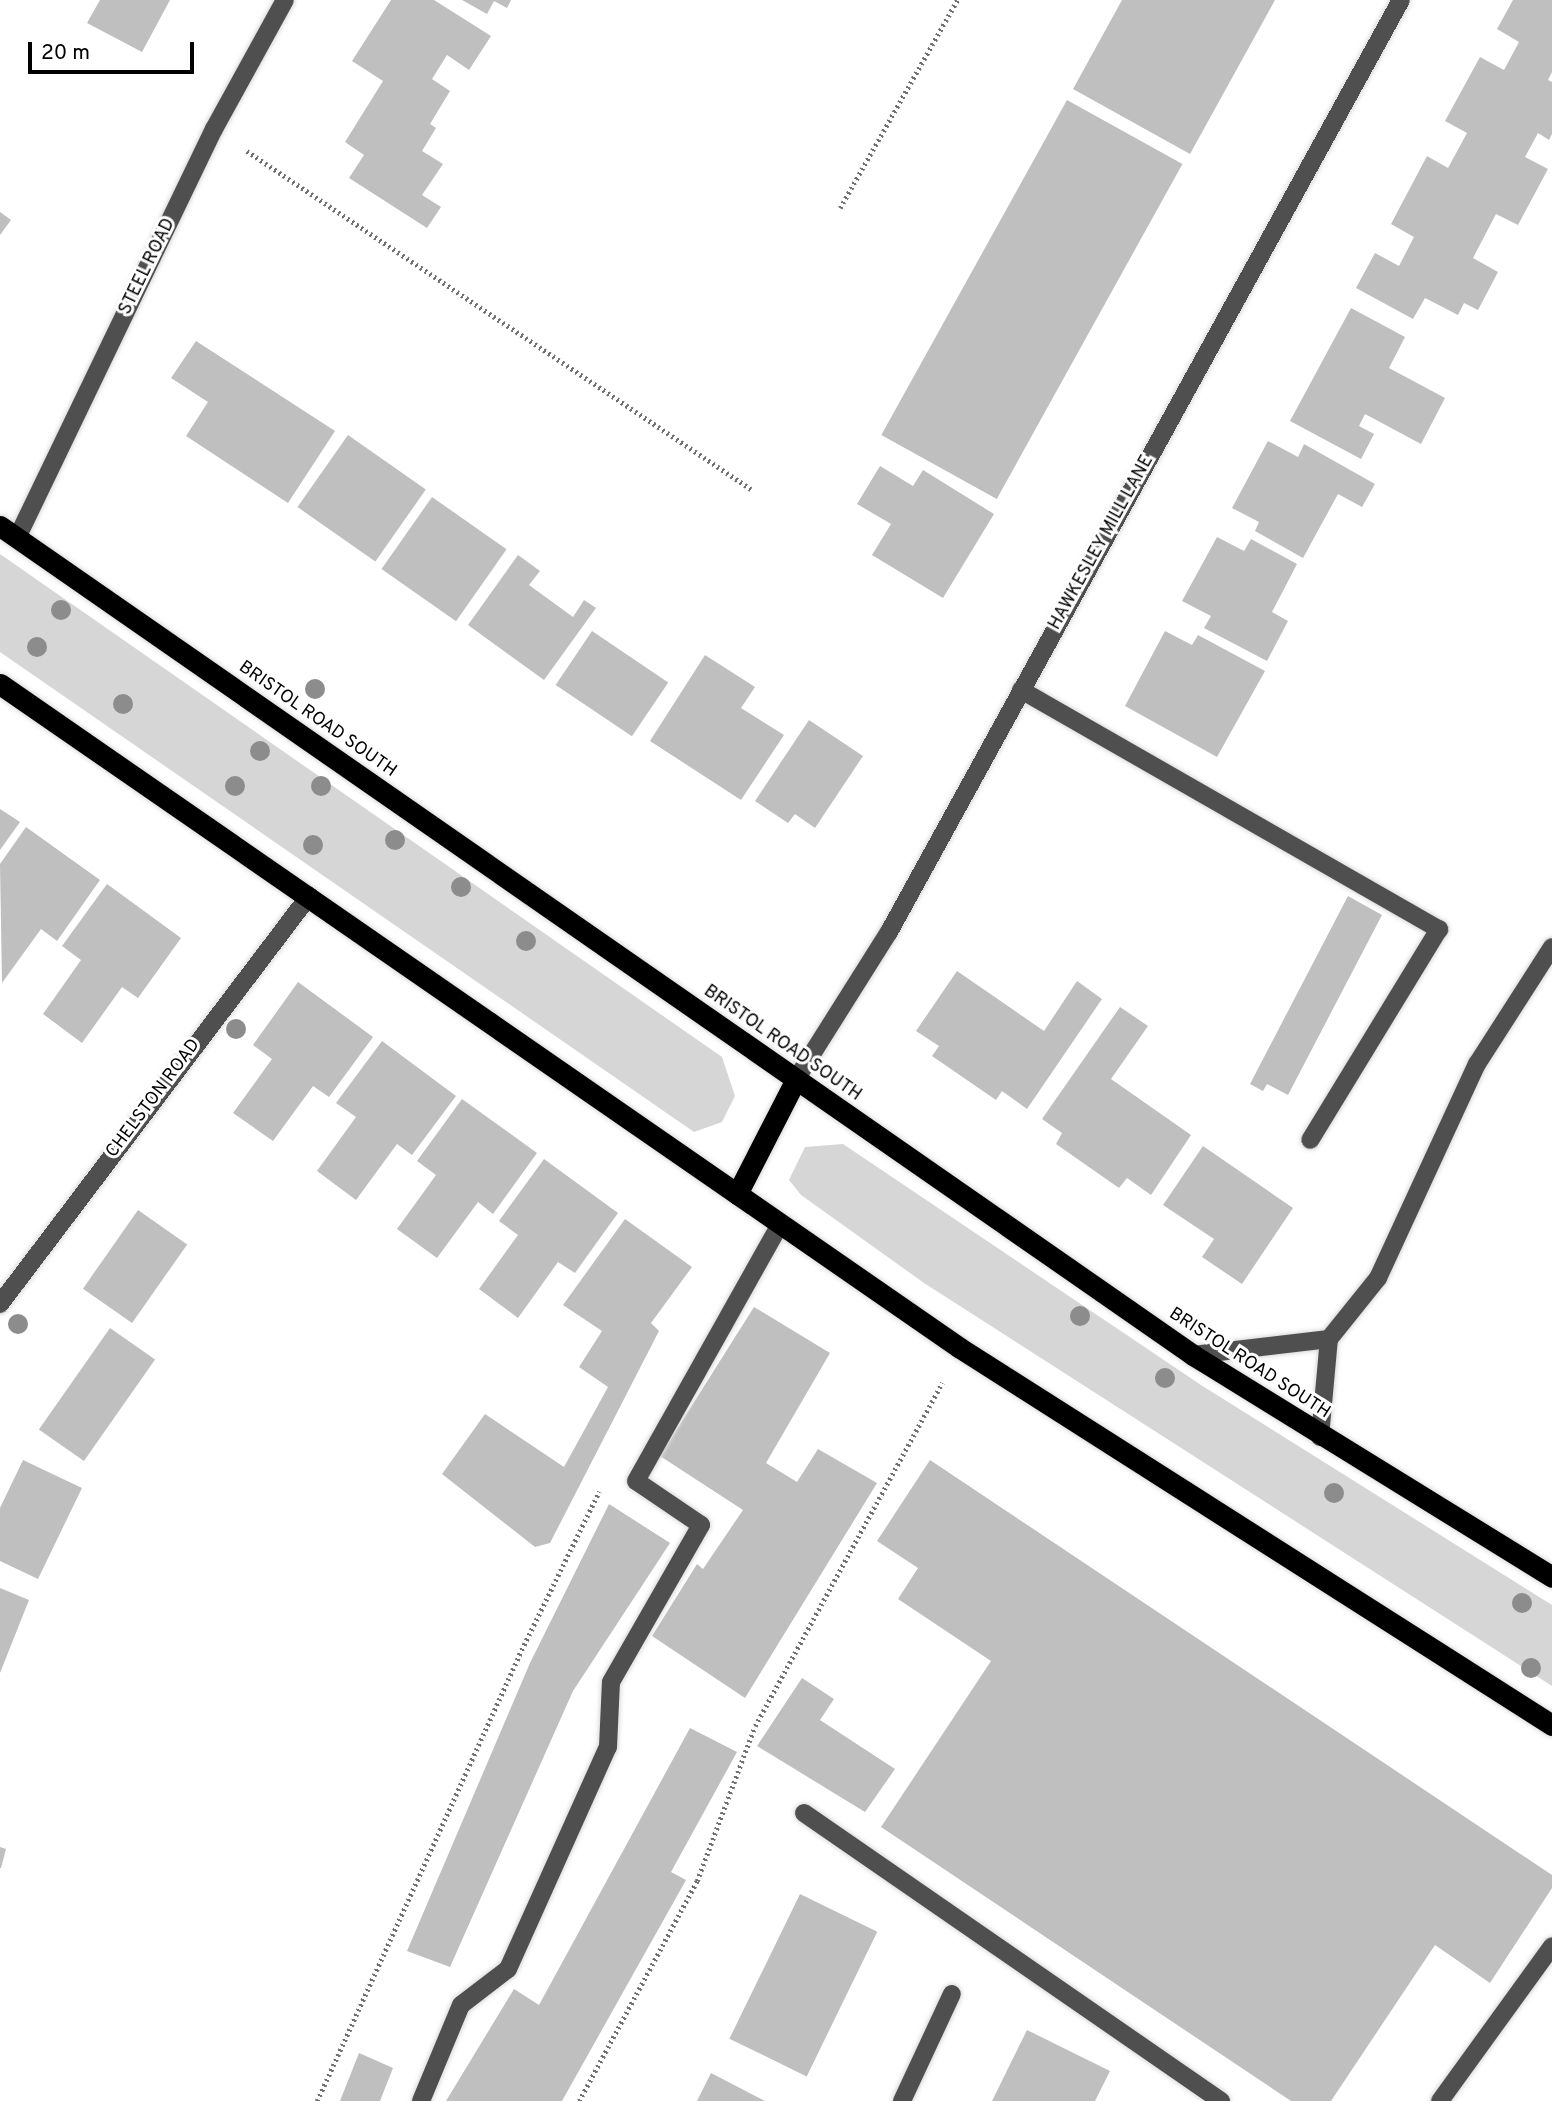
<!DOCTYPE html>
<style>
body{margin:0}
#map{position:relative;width:1552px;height:2101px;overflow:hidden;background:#fff;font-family:Overpass,sans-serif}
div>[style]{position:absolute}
.green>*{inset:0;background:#d6d6d6}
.building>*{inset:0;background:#bfbfbf;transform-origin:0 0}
.path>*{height:4.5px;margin-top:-2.25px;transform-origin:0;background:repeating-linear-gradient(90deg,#717171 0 2px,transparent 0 5.5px)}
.roads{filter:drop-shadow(0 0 2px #dbdbdb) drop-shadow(0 0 2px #dbdbdb)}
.minor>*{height:18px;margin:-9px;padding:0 9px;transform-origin:9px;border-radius:9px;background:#4f4f4f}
.highway>*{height:21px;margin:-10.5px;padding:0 10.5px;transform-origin:10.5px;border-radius:10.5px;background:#000}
.trees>*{width:20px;height:20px;margin:-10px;border-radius:50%;background:#8c8c8c}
span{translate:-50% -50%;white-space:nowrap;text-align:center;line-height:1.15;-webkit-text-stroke:6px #fff;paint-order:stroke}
.street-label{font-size:18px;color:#000}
.scale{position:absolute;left:28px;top:42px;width:166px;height:32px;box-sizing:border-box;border:4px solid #000;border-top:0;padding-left:9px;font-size:21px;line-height:24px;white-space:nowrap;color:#000;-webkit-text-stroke:5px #fff;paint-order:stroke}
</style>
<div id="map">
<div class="green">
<div style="clip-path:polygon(0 554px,722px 1057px,735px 1096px,722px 1122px,694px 1132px,0 652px)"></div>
<div style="clip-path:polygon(843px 1144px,1201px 1385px,1552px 1605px,1552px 1686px,924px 1283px,801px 1195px,789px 1180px,805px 1147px)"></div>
</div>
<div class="building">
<div style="clip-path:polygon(100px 0,170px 0,142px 52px,87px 23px)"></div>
<div style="clip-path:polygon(391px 0,434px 0,491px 36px,469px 70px,447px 55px,432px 79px,450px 91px,430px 124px,436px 128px,422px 151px,443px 164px,422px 195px,441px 207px,427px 228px,349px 178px,364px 155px,345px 142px,383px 81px,352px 61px)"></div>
<div style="clip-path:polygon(462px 0,511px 0,507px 8px,494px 1px,487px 14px)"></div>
<div style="clip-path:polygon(1122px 0,1275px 0,1190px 154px,1073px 89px)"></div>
<div style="clip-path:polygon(1513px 0,1552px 0,1552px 72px,1548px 80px,1552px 82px,1552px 134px,1549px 140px,1538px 133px,1525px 157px,1548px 169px,1518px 225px,1496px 214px,1473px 258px,1498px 272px,1478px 310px,1464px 303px,1458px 315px,1425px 298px,1413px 319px,1356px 288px,1375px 253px,1399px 266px,1414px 237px,1391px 224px,1427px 156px,1448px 168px,1467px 133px,1445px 121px,1480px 57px,1504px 70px,1519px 42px,1497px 29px)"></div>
<div style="left:1067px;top:100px;width:132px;height:383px;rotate:29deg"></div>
<div style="clip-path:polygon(0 212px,11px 220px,0 235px)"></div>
<div style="clip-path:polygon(1351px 308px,1405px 337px,1389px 368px,1445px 398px,1421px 444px,1365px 414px,1359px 426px,1374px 434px,1361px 459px,1290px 421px)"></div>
<div style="clip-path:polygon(196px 341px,335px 431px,288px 503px,186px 436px,208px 402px,171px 378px)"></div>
<div style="left:348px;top:435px;width:95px;height:88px;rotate:35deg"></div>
<div style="clip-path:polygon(1268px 441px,1298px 457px,1304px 444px,1375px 484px,1362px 507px,1338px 494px,1303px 558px,1255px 531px,1259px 522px,1232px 508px)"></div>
<div style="clip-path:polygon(880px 466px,913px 486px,923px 470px,994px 514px,943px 598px,872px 555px,891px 524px,857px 504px)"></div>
<div style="left:432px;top:497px;width:91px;height:88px;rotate:35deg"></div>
<div style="clip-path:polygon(1217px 537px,1244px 551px,1251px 539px,1297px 564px,1272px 612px,1288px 621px,1267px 661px,1204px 628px,1211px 616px,1182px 601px)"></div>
<div style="clip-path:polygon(518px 555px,540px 571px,529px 585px,573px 617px,584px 600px,596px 608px,544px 680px,468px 625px)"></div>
<div style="left:592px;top:631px;width:92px;height:65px;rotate:34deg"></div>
<div style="clip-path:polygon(1165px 631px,1192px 645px,1198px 635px,1265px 671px,1217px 757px,1125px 706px)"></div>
<div style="clip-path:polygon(705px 655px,755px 687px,741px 708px,784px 735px,741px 800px,650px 741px)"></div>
<div style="clip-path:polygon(809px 720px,863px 756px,815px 828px,795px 814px,788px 823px,755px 801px)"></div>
<div style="clip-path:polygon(0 809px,20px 822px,0 850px)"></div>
<div style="clip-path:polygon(26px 827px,100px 880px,57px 941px,41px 929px,2px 983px,0 864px)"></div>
<div style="clip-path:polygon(107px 884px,181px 938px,138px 998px,122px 987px,82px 1043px,43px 1014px,81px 960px,62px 946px)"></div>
<div style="clip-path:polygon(1348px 896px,1382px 915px,1288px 1095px,1267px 1084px,1263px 1091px,1250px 1084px)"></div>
<div style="clip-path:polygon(957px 971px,1044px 1031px,1077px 981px,1102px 999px,1027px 1109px,1002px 1091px,996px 1100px,932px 1056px,939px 1046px,916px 1031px)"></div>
<div style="clip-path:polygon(298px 982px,373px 1037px,329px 1097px,313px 1086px,273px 1141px,233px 1113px,272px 1059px,253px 1045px)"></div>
<div style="clip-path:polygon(1120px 1007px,1148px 1026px,1111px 1079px,1191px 1135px,1151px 1195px,1127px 1178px,1119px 1188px,1056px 1144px,1062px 1133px,1042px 1119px)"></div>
<div style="clip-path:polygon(382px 1041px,456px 1096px,412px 1155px,397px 1144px,356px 1200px,317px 1171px,356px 1117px,336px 1103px)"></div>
<div style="clip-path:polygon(462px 1099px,537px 1153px,493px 1214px,478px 1202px,437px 1258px,397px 1229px,436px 1175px,417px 1161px)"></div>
<div style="clip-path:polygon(1203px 1146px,1293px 1208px,1242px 1284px,1202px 1257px,1214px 1239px,1163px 1205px)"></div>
<div style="clip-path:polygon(544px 1159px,618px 1213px,575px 1273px,558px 1262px,518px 1318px,479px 1289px,518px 1235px,499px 1221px)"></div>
<div style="left:138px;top:1210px;width:60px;height:96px;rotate:35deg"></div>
<div style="clip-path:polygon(625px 1219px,692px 1267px,651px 1323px,659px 1331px,550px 1543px,535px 1547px,442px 1474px,485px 1414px,564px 1467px,608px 1387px,579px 1367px,602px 1331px,563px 1305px)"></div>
<div style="clip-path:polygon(754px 1307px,830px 1353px,766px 1463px,797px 1482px,818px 1449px,877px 1483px,745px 1698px,652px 1636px,697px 1564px,703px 1569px,743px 1510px,660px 1456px)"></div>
<div style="left:110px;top:1328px;width:55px;height:124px;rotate:35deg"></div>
<div style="clip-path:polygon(23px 1460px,82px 1488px,38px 1579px,0 1561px,0 1508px)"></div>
<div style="clip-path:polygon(930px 1460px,1552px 1875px,1552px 1888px,1490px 1983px,1435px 1945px,1331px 2101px,1291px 2101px,881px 1827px,991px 1661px,898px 1599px,918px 1568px,877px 1541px)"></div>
<div style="clip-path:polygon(609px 1504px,670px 1543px,573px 1691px,450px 1967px,407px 1951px,530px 1663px)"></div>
<div style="clip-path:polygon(0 1588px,29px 1600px,0 1673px)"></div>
<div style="clip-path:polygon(802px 1678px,834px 1699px,820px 1720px,895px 1769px,865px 1812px,757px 1746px)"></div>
<div style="clip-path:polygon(690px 1728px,737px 1752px,671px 1872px,686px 1880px,562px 2101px,446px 2101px,514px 1989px,539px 2005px)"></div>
<div style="clip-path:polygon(0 1847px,6px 1849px,1px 1868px,0 1868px)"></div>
<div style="left:800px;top:1894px;width:86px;height:161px;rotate:26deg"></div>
<div style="clip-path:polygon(1027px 2030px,1110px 2071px,1095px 2101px,992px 2101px)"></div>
<div style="clip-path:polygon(359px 2053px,393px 2068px,380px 2101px,340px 2101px)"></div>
<div style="clip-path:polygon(711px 2073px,765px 2101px,697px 2101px)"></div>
</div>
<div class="path">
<div style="left:247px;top:151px;width:607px;rotate:33.85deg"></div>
<div style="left:840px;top:208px;width:239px;rotate:-60.6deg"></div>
<div style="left:317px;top:2101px;width:490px;rotate:-65.6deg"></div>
<div style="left:519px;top:1655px;width:182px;rotate:-63.9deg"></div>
<div style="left:579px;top:2101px;width:250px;rotate:-61.8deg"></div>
<div style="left:697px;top:1881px;width:165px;rotate:-69.5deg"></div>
<div style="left:755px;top:1726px;width:391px;rotate:-61.4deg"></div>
</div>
<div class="roads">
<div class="minor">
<div style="left:17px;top:538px;width:454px;rotate:-64.3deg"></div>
<div style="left:214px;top:129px;width:147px;rotate:-61.2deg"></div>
<div style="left:1021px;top:690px;width:482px;rotate:29.8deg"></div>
<div style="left:1439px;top:929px;width:247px;rotate:121.4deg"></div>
<div style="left:795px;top:1081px;width:176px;rotate:-57.8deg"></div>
<div style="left:889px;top:932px;width:1063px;rotate:-61.22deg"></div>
<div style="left:0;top:1304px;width:512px;rotate:-52.86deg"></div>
<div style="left:1193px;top:1355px;width:137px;rotate:-6.7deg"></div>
<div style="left:1320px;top:1437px;width:98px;rotate:-84.8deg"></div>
<div style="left:1329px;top:1339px;width:78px;rotate:-51.2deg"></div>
<div style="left:1378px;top:1278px;width:236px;rotate:-65.2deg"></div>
<div style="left:1477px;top:1064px;width:139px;rotate:-57.3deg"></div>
<div style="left:804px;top:1813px;width:507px;rotate:34.63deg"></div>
<div style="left:421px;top:2101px;width:104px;rotate:-67.4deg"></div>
<div style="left:461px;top:2005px;width:59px;rotate:-37.5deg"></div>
<div style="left:508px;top:1969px;width:243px;rotate:-65.8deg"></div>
<div style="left:608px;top:1747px;width:65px;rotate:-87.4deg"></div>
<div style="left:611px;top:1682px;width:181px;rotate:-60.2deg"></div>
<div style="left:701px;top:1525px;width:78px;rotate:-145.9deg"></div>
<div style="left:636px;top:1481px;width:295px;rotate:-60.7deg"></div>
<div style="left:902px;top:2101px;width:118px;rotate:-65deg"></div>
<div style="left:1440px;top:2101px;width:191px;rotate:-54.1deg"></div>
</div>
<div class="highway">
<div style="left:0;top:526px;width:1453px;rotate:34.79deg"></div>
<div style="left:1193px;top:1355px;width:422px;rotate:31.7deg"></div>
<div style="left:0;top:684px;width:1167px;rotate:34.67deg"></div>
<div style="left:960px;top:1348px;width:702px;rotate:32.49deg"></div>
<div style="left:737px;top:1194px;width:127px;rotate:-62.8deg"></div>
</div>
</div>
<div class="trees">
<div style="left:61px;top:610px"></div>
<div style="left:37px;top:647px"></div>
<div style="left:315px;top:689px"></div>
<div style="left:123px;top:704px"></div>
<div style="left:260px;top:751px"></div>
<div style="left:235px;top:786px"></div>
<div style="left:321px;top:786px"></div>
<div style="left:395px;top:840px"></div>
<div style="left:313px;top:845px"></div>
<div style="left:461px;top:887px"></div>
<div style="left:526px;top:941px"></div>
<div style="left:236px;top:1029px"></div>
<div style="left:1080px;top:1316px"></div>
<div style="left:18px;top:1324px"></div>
<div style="left:1165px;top:1378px"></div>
<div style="left:1334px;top:1493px"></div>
<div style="left:1522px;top:1603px"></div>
<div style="left:1531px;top:1668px"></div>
</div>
<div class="street-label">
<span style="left:148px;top:267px;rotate:-64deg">STEEL ROAD</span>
<span style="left:1102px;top:543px;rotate:-61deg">HAWKESLEY MILL LANE</span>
<span style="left:317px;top:720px;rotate:35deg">BRISTOL ROAD SOUTH</span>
<span style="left:782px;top:1044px;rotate:35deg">BRISTOL ROAD SOUTH</span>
<span style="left:154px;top:1099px;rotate:-53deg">CHELSTON ROAD</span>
<span style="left:1249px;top:1364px;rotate:33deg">BRISTOL ROAD SOUTH</span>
</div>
<div class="scale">20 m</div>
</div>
